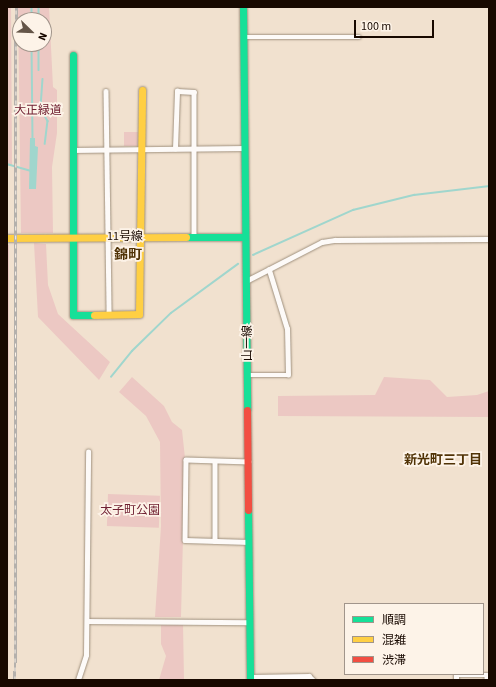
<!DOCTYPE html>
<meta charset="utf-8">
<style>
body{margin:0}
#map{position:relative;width:496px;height:687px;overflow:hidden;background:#f1e1cf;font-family:"Source Sans 3","Noto Sans JP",sans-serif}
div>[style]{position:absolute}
.green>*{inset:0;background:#ecc8c3;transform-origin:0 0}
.water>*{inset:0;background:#a0d6cd}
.stream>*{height:1.5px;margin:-0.75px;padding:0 0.75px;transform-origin:0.75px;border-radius:0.75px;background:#a0d6cd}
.roads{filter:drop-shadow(0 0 1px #a0917e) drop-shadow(0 0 1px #a0917e)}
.street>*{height:4.5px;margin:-2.25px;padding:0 2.25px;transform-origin:2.25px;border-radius:2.25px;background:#fdfaf8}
.fast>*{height:7px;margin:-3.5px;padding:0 3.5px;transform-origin:3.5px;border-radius:3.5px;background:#16e098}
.slow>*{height:7px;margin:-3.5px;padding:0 3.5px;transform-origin:3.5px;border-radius:3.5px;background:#ffcf43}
.jam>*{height:7px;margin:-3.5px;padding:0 3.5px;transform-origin:3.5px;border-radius:3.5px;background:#f24e42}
.rail>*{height:3px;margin-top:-1.5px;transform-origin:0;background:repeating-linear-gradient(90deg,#fdf3e8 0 4.5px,#b4b0ac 0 9px);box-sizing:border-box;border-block:1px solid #b4b0ac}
span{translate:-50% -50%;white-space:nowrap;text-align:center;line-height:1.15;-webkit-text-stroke:3.5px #fdf3e8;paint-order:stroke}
.park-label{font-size:12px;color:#702032}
.street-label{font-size:12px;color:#180900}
.neighbourhood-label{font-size:13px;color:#503205;font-weight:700}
.quarter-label{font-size:14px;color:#503205;font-weight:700}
.frame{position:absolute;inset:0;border:8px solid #180900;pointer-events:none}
.legend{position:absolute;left:344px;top:603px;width:140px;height:72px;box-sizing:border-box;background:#fdf3e8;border:1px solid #a1958b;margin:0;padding:5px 7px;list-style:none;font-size:12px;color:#180900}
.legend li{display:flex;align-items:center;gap:8px;height:20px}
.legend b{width:20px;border:1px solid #a1958b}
.north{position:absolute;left:12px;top:12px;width:40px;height:40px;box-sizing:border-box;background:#fdf3e8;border:1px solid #a1958b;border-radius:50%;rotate:113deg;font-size:11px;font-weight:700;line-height:16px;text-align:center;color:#180900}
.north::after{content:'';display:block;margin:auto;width:14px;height:18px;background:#645548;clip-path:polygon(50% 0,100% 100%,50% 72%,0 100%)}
.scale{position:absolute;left:354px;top:20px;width:80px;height:18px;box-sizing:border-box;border:2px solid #180900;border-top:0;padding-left:5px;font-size:12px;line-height:14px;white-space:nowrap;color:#180900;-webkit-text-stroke:3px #fdf3e8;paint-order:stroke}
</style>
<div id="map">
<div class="green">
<div style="clip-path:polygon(7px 7px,11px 7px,12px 166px,7px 166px)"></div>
<div style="clip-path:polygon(evenodd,18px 7px,49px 7px,53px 87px,57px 90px,57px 133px,52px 167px,53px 233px,21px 233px,18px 7px,20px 20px,44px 20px,44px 44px,20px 44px,20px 20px)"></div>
<div style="left:124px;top:132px;width:14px;height:14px"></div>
<div style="clip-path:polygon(34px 243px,46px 244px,48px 285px,58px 314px,110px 362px,99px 380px,38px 317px)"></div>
<div style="clip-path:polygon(7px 245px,9px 245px,8px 680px,7px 680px)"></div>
<div style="clip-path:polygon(132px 377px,164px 406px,172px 422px,182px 430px,185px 458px,181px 617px,155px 617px,161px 526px,160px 442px,146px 416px,119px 392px)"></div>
<div style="clip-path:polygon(384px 377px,430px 380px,447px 397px,477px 395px,489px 391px,489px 417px,278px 416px,278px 396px,375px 395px)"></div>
<div style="left:108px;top:494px;width:52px;height:32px;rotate:2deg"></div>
<div style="clip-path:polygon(183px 624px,184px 680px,159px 680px,166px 656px,161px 644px,161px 625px)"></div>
</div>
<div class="water">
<div style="clip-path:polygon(30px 138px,35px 138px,35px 146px,38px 147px,36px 189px,29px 189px)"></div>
</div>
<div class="stream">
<div style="left:32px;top:7px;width:13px;rotate:90deg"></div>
<div style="left:39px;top:7px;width:13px;rotate:90deg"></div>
<div style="left:32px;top:44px;width:94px;rotate:89.4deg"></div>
<div style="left:39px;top:44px;width:26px;rotate:90deg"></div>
<div style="left:43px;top:79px;width:30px;rotate:94deg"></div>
<div style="left:41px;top:109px;width:14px;rotate:60deg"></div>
<div style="left:48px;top:121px;width:23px;rotate:97deg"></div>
<div style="left:7px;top:164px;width:25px;rotate:16deg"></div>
<div style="left:253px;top:255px;width:110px;rotate:-24.2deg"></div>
<div style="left:353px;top:210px;width:63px;rotate:-13.8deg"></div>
<div style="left:414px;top:195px;width:76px;rotate:-6.8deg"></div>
<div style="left:111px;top:377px;width:33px;rotate:-51deg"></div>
<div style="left:132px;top:351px;width:54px;rotate:-44.3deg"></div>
<div style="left:171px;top:313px;width:83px;rotate:-36.2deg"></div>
</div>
<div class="roads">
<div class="street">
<div style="left:243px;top:37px;width:116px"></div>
<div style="left:106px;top:91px;width:224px;rotate:89.2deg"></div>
<div style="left:175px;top:149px;width:58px;rotate:-88deg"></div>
<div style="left:177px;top:91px;width:17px;rotate:3deg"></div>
<div style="left:194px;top:92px;width:145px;rotate:90deg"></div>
<div style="left:74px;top:150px;width:169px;rotate:-0.7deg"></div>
<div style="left:246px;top:281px;width:85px;rotate:-27.2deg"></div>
<div style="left:322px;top:242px;width:13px;rotate:-9deg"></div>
<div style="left:335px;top:240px;width:154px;rotate:-0.4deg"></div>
<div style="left:248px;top:375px;width:40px"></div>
<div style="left:288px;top:375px;width:46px;rotate:-91.2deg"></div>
<div style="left:287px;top:329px;width:62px;rotate:-107deg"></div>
<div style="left:215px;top:461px;width:80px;rotate:90deg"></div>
<div style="left:249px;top:462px;width:63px;rotate:-178.2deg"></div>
<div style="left:186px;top:460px;width:80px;rotate:90.7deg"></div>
<div style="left:185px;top:540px;width:64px;rotate:1.8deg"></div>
<div style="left:87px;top:621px;width:162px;rotate:0.4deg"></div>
<div style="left:250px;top:677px;width:59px;rotate:-1deg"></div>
<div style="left:309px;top:676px;width:6px;rotate:45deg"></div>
<div style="left:78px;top:680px;width:26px;rotate:-72deg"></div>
<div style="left:86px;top:655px;width:203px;rotate:-89.4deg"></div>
<div style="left:456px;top:680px;width:5px;rotate:-90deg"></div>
<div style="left:456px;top:675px;width:31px"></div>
<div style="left:487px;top:675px;width:5px;rotate:90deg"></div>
</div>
<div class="fast">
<div style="left:243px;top:7px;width:403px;rotate:89.4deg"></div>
<div style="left:73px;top:55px;width:260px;rotate:90deg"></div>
<div style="left:73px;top:315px;width:21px"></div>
<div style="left:186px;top:237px;width:58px"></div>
<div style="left:248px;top:510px;width:170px;rotate:89.3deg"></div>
</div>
<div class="slow">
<div style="left:7px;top:238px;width:179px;rotate:-0.3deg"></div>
<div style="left:94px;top:315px;width:45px;rotate:-1.3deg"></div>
<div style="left:139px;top:314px;width:224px;rotate:-89.2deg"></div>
</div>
<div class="jam">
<div style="left:247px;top:410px;width:100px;rotate:89.4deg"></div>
</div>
</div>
<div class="rail">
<div style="left:15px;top:680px;width:673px;rotate:-89.91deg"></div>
</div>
<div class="park-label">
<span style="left:38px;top:111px">大正緑道</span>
<span style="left:130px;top:511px">太子町公園</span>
</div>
<div class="street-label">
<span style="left:125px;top:237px">11号線</span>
<span style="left:248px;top:343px;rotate:-90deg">山一線</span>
</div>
<div class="neighbourhood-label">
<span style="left:443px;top:460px">新光町三丁目</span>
</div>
<div class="quarter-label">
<span style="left:128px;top:255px">錦町</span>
</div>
<div class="frame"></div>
<ul class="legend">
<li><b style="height:5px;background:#16e098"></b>順調</li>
<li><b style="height:5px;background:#ffcf43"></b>混雑</li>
<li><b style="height:5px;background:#f24e42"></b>渋滞</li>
</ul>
<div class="north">N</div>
<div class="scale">100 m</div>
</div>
